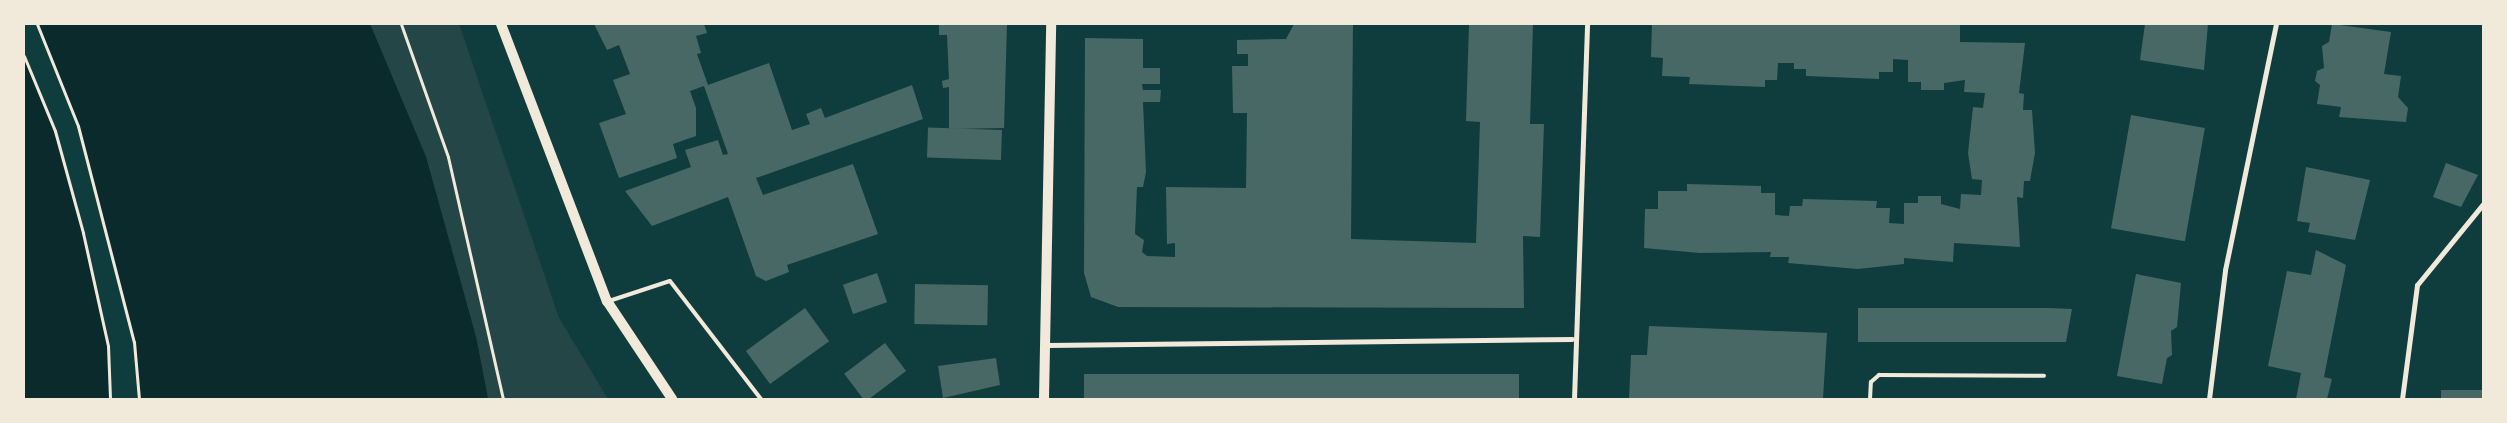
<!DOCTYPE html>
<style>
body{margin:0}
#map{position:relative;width:2507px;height:423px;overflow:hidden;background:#0f3d3e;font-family:"Roboto Condensed",sans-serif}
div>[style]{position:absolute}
.green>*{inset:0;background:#244646}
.water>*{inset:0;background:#0a2a2b}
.building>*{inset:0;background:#486865;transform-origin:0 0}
.path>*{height:3px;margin:-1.5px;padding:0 1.5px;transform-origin:1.5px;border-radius:1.5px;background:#f1e9da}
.service>*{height:4px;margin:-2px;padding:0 2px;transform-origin:2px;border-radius:2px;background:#f1e9da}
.minor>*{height:5px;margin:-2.5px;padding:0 2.5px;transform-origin:2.5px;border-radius:2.5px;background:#f1e9da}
.secondary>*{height:10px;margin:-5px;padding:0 5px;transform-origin:5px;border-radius:5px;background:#f1e9da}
span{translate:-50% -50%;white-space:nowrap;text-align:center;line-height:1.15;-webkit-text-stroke:4.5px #f1e9da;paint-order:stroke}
.frame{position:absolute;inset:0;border:25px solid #f1e9da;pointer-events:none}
</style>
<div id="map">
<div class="green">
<div style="clip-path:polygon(370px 24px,459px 24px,559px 318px,608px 399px,488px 399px,476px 337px,426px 157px)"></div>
</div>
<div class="water">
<div style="clip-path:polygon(37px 24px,370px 24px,426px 157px,476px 337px,488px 399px,139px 399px,134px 342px,78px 126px)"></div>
<div style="clip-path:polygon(24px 56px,55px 131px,83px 233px,108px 346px,110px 399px,24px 399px)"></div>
</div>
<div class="building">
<div style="clip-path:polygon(594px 24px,704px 24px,707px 33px,696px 36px,701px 53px,697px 54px,708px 85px,769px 63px,792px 130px,810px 124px,806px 114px,821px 108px,825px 118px,912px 85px,923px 119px,756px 178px,763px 195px,853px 164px,878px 234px,787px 265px,789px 272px,766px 281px,756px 276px,728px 197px,652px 226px,625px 191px,691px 167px,685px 150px,718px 140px,723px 155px,728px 154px,704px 86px,690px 91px,696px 108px,696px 136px,673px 144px,677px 158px,619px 178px,599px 123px,626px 114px,613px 80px,630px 74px,619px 45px,607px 50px)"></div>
<div style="clip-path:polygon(939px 24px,1007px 24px,1004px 128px,949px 129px,949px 87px,943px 88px,942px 81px,949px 79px,947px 35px,939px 35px)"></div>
<div style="clip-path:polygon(1294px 24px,1353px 24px,1351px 239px,1476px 243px,1480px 122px,1466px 121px,1469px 24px,1533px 24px,1530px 124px,1544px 124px,1540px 237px,1523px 236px,1524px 308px,1118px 307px,1091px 297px,1084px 273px,1085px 38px,1143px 39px,1143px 68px,1160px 68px,1160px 84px,1142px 84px,1143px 90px,1161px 90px,1160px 102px,1143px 102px,1146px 172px,1143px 187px,1137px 187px,1135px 234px,1144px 240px,1142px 252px,1147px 256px,1175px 257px,1175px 243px,1167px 244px,1166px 187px,1246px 188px,1247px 113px,1233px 113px,1232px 66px,1248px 66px,1248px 54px,1237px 54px,1237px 40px,1286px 39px)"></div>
<div style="clip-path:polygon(1652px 24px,1960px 24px,1960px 42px,2025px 43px,2019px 93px,2024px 94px,2023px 110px,2032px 110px,2035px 153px,2030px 181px,2024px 181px,2023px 198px,2017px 197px,2020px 247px,1954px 243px,1953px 262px,1904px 258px,1904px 264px,1858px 269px,1788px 263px,1789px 257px,1770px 257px,1771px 252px,1700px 253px,1644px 248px,1645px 209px,1658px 209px,1658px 191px,1687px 191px,1687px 184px,1761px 186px,1761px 193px,1775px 193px,1775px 215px,1789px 216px,1790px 206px,1802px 206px,1803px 199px,1877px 201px,1876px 208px,1890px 208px,1889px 223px,1904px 224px,1904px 203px,1918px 203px,1918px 196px,1941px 196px,1941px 204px,1960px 209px,1961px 194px,1981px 195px,1982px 180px,1972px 179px,1968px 153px,1973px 107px,1983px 108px,1985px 93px,1964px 92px,1965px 80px,1944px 83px,1944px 90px,1921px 90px,1921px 82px,1908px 82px,1908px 60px,1893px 59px,1893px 72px,1879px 72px,1879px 79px,1806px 76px,1806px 69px,1794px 69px,1794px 63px,1778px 63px,1777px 80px,1765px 80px,1765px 87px,1689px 84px,1690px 77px,1662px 76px,1663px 58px,1651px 57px)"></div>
<div style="clip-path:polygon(2145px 24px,2208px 24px,2204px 70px,2140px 60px)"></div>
<div style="clip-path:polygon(2332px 24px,2391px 32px,2384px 74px,2401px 76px,2398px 97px,2408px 108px,2406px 122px,2339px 117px,2341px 107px,2317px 104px,2320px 85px,2315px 81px,2317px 71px,2324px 68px,2322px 46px,2329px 42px)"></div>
<div style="left:2131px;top:115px;width:75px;height:115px;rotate:10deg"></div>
<div style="left:1002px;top:130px;width:30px;height:74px;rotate:92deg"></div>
<div style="clip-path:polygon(2446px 163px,2478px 175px,2461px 207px,2433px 197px)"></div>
<div style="clip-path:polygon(2306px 167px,2370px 180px,2355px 240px,2308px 232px,2310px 223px,2297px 221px)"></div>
<div style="clip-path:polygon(2316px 250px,2346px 265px,2324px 377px,2332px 379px,2327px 399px,2296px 399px,2301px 373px,2268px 366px,2287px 271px,2311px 275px)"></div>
<div style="left:877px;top:273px;width:31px;height:36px;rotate:71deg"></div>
<div style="clip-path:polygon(2136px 274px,2181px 283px,2177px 327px,2171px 331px,2172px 355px,2167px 358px,2162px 384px,2117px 376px)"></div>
<div style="left:915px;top:284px;width:73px;height:40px;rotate:1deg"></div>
<div style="left:805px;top:308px;width:41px;height:73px;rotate:54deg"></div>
<div style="clip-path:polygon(1858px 308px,2047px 308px,2072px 309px,2066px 342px,1858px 342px)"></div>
<div style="clip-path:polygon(1649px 326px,1827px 333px,1823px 399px,1629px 399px,1631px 355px,1647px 355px)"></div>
<div style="left:885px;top:343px;width:35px;height:51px;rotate:53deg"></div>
<div style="clip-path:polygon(996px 358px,1000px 385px,943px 398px,938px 366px)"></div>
<div style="left:1084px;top:374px;width:435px;height:25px"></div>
<div style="left:2441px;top:390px;width:42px;height:9px"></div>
</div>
<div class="path">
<div style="left:37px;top:24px;width:110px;rotate:68.1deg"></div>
<div style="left:78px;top:126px;width:223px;rotate:75.5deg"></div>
<div style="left:134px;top:342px;width:57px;rotate:85deg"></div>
<div style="left:401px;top:24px;width:141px;rotate:70.5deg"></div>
<div style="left:448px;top:157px;width:248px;rotate:77.2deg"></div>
<div style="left:24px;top:56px;width:81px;rotate:67.5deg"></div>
<div style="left:55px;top:131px;width:106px;rotate:74.6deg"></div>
<div style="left:83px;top:233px;width:116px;rotate:77.5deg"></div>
<div style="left:108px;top:346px;width:53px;rotate:87.8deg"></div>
</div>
<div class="service">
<div style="left:609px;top:301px;width:64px;rotate:-18.2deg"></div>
<div style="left:670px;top:281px;width:149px;rotate:52.4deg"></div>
<div style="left:1870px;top:399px;width:17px;rotate:-87deg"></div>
<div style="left:1871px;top:382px;width:11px;rotate:-41deg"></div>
<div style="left:1879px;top:375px;width:165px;rotate:0.3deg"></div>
</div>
<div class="minor">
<div style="left:1047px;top:345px;width:525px;rotate:-0.65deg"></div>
<div style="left:1574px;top:399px;width:375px;rotate:-88deg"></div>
<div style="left:2209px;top:399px;width:130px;rotate:-82.9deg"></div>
<div style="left:2225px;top:270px;width:251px;rotate:-78.3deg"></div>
<div style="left:2402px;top:399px;width:115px;rotate:-82.5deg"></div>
<div style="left:2417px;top:285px;width:104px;rotate:-50.8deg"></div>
</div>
<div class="secondary">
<div style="left:501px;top:24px;width:297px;rotate:69.1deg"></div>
<div style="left:607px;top:301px;width:118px;rotate:56.4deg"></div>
<div style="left:1044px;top:399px;width:375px;rotate:-88.9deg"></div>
</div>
<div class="frame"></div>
</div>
